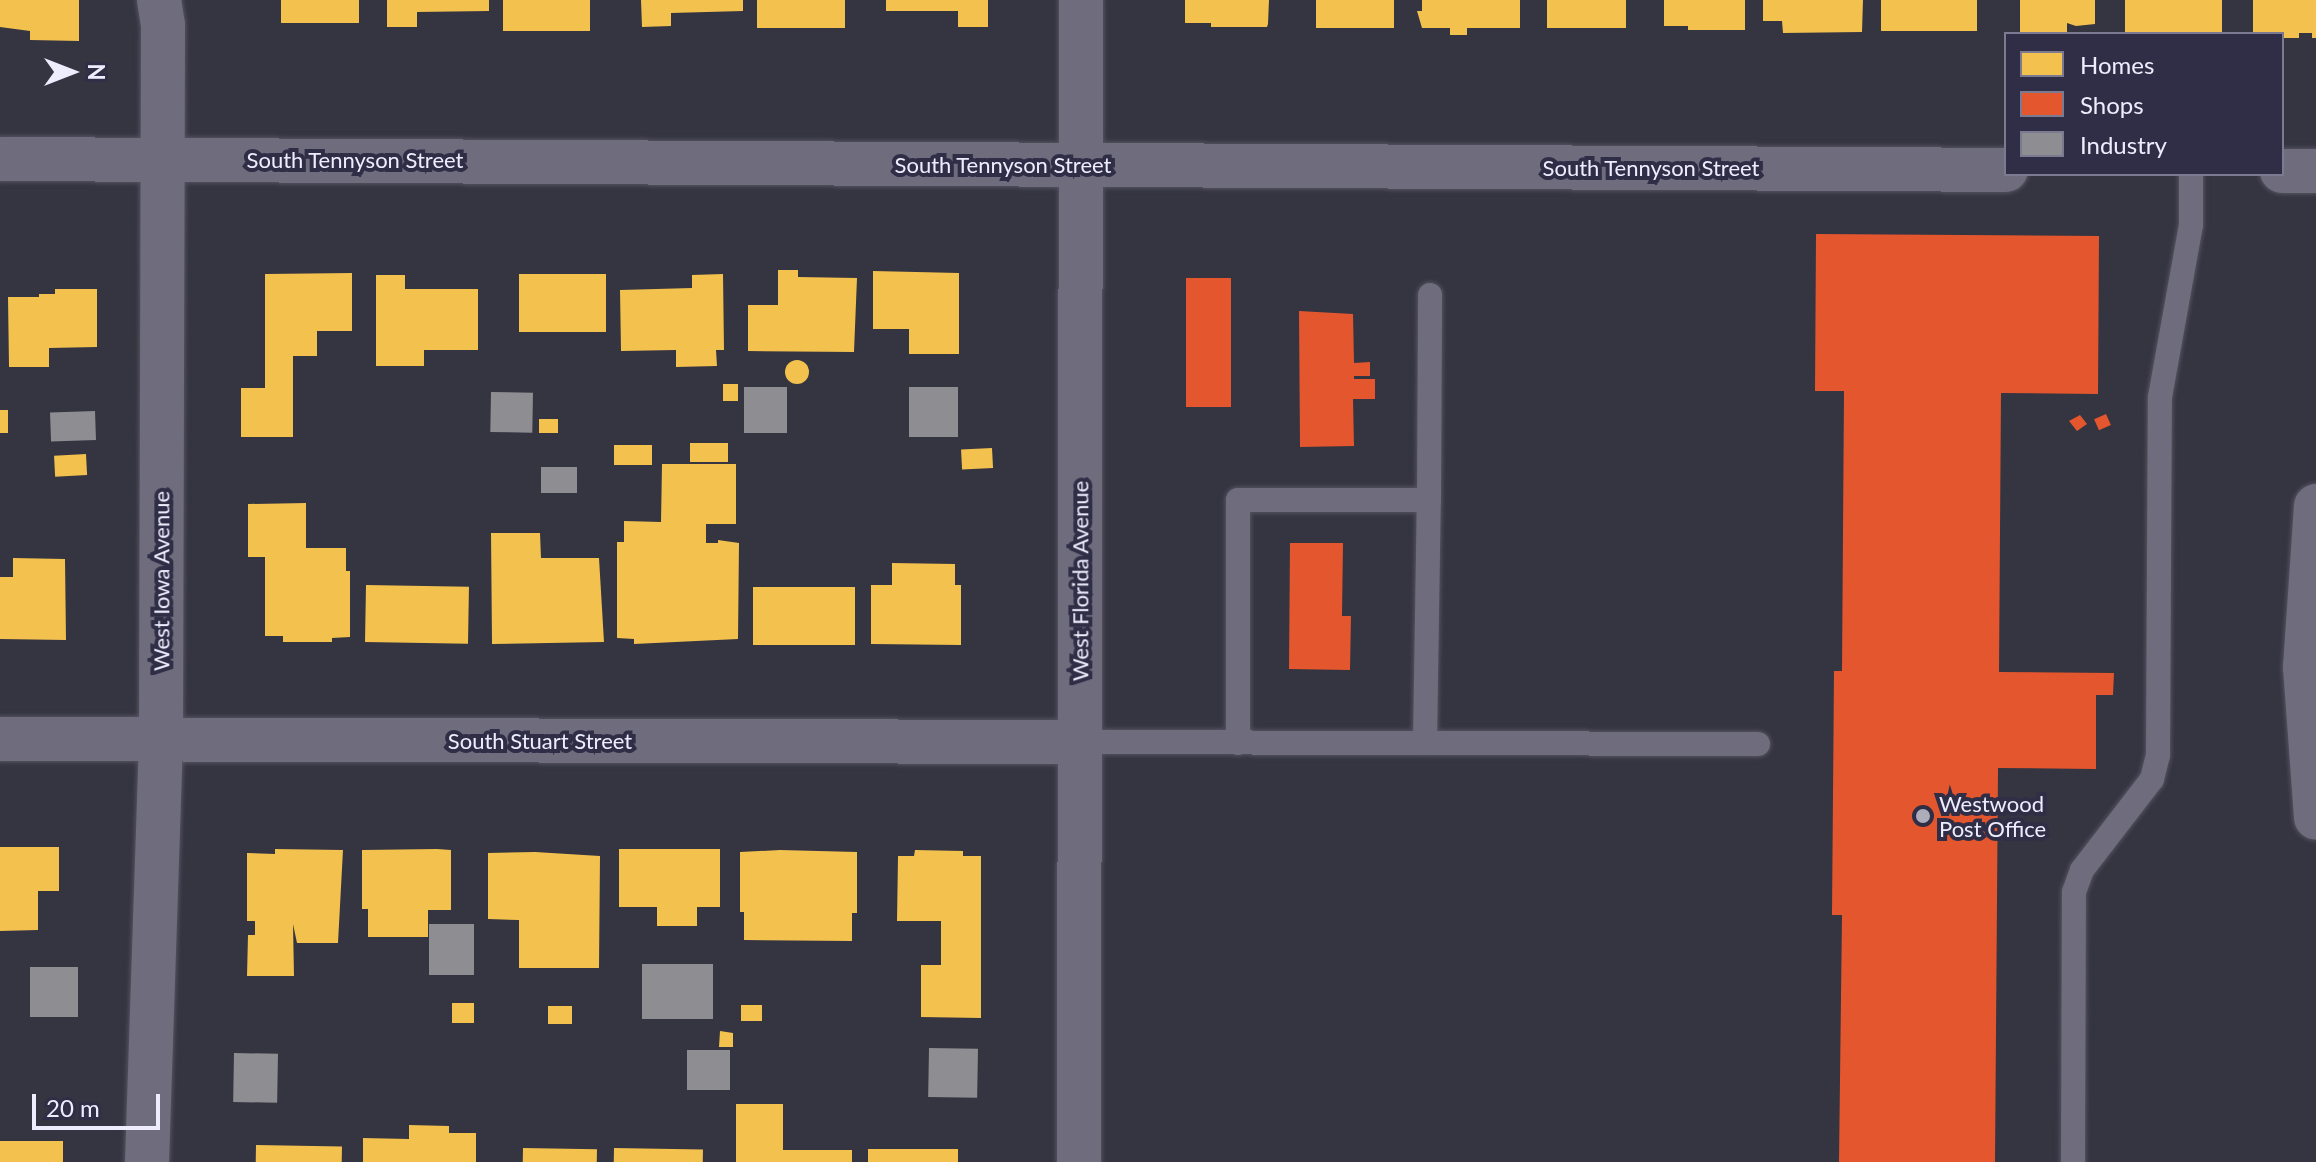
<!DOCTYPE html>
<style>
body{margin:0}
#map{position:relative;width:2316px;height:1162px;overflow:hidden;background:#353441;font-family:Lato,sans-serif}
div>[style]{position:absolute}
.homes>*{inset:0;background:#f2c14e;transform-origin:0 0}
.round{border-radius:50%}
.shops>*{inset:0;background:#e4572e;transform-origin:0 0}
.industry>*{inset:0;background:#8d8d92;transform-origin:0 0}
.roads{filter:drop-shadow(0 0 2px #53525e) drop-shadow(0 0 2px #53525e)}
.service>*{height:24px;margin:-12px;padding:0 12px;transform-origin:12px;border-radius:12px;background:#6f6d7d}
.minor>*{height:44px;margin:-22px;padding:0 22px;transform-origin:22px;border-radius:22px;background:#6f6d7d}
.tertiary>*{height:44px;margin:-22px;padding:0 22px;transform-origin:22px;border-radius:22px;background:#6f6d7d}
.dots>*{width:22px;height:22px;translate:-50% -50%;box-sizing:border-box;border:4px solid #302e47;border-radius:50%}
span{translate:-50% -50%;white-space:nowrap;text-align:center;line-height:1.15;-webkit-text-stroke:8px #302e47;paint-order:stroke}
.street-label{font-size:22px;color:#ededfd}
.poi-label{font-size:22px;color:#ededfd}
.left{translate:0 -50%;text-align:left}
.legend{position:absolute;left:2004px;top:32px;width:280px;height:144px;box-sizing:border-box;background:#302e47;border:2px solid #7c7a90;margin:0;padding:10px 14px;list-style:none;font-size:24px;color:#ededfd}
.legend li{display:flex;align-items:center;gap:16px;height:40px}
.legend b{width:40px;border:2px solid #7c7a90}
.north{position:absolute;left:32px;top:32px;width:80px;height:80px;-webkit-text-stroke:6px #302e47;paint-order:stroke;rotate:90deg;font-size:22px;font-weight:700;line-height:32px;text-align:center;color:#ededfd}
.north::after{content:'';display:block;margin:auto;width:28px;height:36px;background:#ededfd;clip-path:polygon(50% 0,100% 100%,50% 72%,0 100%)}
.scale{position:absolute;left:32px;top:1094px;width:128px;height:36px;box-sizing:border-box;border:4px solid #ededfd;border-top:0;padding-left:10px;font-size:24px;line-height:28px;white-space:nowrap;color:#ededfd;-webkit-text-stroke:6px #302e47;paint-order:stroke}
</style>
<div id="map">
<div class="homes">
<div style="clip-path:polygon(0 0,79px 0,79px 41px,30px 40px,30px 31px,0 27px)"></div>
<div style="left:281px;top:0;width:78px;height:23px"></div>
<div style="clip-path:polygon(387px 0,489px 0,489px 11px,417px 12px,417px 27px,387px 27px)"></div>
<div style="left:503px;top:0;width:87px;height:31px"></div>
<div style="clip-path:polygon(641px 0,743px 0,743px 11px,671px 13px,671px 26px,642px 27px)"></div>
<div style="left:757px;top:0;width:88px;height:28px"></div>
<div style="clip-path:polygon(886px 0,988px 0,988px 27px,958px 27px,958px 11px,886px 11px)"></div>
<div style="clip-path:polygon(1185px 0,1269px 0,1268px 24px,1267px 27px,1211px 27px,1211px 23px,1185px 23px)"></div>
<div style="left:1316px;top:0;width:78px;height:28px"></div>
<div style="clip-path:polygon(1422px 0,1520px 0,1520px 28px,1467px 28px,1467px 35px,1450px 35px,1450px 28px,1422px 28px,1417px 11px,1422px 11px)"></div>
<div style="left:1547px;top:0;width:79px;height:28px"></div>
<div style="clip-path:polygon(1664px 0,1745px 0,1745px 30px,1688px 30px,1688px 26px,1664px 26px)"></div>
<div style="clip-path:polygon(1763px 0,1863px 0,1862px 32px,1783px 33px,1782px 21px,1763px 21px)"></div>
<div style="left:1881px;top:0;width:96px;height:31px"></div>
<div style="clip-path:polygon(2020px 0,2095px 0,2095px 24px,2076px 26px,2067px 23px,2067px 32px,2020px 33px)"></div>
<div style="left:2125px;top:0;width:97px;height:33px"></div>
<div style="clip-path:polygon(2253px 0,2316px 0,2316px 38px,2312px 38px,2312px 33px,2299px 33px,2299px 38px,2283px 38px,2283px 33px,2253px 33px)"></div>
<div style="clip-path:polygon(778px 270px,798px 270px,798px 277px,857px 278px,854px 352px,748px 351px,748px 305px,778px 305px)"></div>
<div style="clip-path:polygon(873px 271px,959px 273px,959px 354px,909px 354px,909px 329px,873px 329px)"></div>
<div style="clip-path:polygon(352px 273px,352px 331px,317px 331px,317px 356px,293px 356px,293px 437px,241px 437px,241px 388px,265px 388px,265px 274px)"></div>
<div style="left:606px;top:274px;width:58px;height:87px;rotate:90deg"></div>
<div style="clip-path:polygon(723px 274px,724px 350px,716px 350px,717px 366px,676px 367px,676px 350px,621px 351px,620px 290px,692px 288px,692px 275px)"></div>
<div style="clip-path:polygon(376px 275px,405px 275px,405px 289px,478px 289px,478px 350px,424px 350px,424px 366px,376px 366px)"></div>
<div style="clip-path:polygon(55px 289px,97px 289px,97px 347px,49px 348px,49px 367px,9px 367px,8px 297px,39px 297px,39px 294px,55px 294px)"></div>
<div class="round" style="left:785px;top:360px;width:24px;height:24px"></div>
<div style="left:723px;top:384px;width:15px;height:17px"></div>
<div style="left:0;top:410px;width:8px;height:23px"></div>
<div style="left:539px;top:419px;width:19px;height:14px"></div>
<div style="left:690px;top:443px;width:38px;height:19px"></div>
<div style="left:652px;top:445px;width:20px;height:38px;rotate:90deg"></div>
<div style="left:992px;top:448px;width:20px;height:31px;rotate:87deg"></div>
<div style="left:86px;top:454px;width:21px;height:32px;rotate:87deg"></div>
<div style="clip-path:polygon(662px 464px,736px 464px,736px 524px,706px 524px,706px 543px,718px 543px,718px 540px,739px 543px,738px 639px,634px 644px,634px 639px,617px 638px,617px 542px,624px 542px,624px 521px,661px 522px)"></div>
<div style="clip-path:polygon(306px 503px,306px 548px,346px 548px,346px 571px,350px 571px,350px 637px,332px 638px,332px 642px,283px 642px,283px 636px,265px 636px,265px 557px,248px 557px,248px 504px)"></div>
<div style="clip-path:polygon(491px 533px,540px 533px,541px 558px,599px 558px,604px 642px,492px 644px)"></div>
<div style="clip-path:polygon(13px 558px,65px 559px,66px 640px,0 639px,0 577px,13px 577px)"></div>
<div style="clip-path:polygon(892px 563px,955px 564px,955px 585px,961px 585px,961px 645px,871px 644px,871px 585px,892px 585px)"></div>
<div style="left:366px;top:585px;width:103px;height:57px;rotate:1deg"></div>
<div style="left:753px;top:587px;width:102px;height:58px"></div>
<div style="clip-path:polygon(0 847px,59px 847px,59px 891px,38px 891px,38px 930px,0 931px)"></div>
<div style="clip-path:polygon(275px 849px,343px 850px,338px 943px,297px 943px,293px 924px,294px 976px,247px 976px,248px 935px,255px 935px,255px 921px,247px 921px,247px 853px,275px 854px)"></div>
<div style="clip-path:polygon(437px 849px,451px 850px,451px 910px,428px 910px,428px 937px,368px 937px,368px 909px,362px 909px,362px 850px)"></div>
<div style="clip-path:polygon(619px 849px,720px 849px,720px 907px,697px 907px,697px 926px,657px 926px,657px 907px,619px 907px)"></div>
<div style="clip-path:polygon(780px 850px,857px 852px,857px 913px,852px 913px,852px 941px,744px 940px,744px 912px,740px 912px,740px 852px)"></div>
<div style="clip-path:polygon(915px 850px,963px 851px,963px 856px,981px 856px,981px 1018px,921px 1017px,921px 965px,941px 965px,941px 921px,897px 921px,898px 856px,914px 856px)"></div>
<div style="clip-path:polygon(535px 852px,600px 856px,599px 968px,519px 968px,519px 920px,488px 919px,488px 853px)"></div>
<div style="left:452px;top:1003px;width:22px;height:20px"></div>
<div style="left:762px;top:1005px;width:16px;height:21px;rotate:90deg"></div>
<div style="left:548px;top:1006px;width:24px;height:18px"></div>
<div style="clip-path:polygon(720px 1031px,733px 1033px,733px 1047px,719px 1047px)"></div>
<div style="clip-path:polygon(736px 1104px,783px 1104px,783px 1150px,852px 1150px,852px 1162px,736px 1162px)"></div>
<div style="clip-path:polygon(409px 1125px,449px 1126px,449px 1133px,476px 1133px,476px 1162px,363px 1162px,363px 1138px,409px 1139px)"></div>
<div style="left:0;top:1141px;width:63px;height:21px"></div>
<div style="left:256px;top:1145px;width:86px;height:17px;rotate:1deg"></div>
<div style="left:523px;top:1148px;width:74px;height:14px;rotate:1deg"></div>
<div style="left:614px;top:1148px;width:89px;height:14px;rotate:1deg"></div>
<div style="left:868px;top:1149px;width:90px;height:13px"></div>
</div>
<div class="shops">
<div style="clip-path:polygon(1816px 234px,2099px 236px,2098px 394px,2001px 393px,1999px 672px,2114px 673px,2113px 695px,2096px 695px,2096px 769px,1998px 768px,1995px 1162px,1839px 1162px,1842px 915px,1832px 915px,1834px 671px,1842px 671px,1844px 391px,1815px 391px)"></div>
<div style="left:1186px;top:278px;width:45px;height:129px"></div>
<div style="clip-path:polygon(1299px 311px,1353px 314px,1354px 363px,1370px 362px,1370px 376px,1354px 376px,1354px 379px,1375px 379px,1375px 399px,1353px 399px,1354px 446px,1300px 447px)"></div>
<div style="left:2106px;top:414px;width:12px;height:13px;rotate:66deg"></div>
<div style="clip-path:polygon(2080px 415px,2087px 424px,2077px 431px,2069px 421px)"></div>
<div style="clip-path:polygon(1290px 543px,1343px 543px,1342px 616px,1351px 616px,1350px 670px,1289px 669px)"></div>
</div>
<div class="industry">
<div style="left:744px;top:387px;width:43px;height:46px"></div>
<div style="left:909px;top:387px;width:49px;height:50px"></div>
<div style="left:491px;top:392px;width:42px;height:40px;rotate:1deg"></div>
<div style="left:95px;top:411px;width:29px;height:45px;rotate:88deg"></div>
<div style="left:541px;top:467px;width:36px;height:26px"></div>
<div style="left:429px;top:924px;width:45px;height:51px"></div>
<div style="left:642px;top:964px;width:71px;height:55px"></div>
<div style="left:30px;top:967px;width:48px;height:50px"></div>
<div style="left:929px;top:1048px;width:49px;height:49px;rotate:1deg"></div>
<div style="left:687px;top:1050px;width:43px;height:40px"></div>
<div style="left:234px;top:1053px;width:44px;height:49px;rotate:1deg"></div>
</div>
<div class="roads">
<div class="service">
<div style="left:1080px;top:742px;width:678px;rotate:0.17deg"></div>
<div style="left:1238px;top:743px;width:243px;rotate:-90deg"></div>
<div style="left:1238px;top:500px;width:191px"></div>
<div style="left:1429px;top:500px;width:205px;rotate:-89.7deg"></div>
<div style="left:1425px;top:743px;width:243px;rotate:-89.1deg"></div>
<div style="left:2073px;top:1162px;width:270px;rotate:-89.8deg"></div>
<div style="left:2074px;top:892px;width:23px;rotate:-70deg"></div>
<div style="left:2082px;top:870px;width:115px;rotate:-52.4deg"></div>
<div style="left:2152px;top:779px;width:25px;rotate:-76deg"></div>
<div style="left:2158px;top:755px;width:358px;rotate:-89.7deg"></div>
<div style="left:2160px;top:397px;width:175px;rotate:-79.8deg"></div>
<div style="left:2191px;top:225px;width:51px;rotate:-90deg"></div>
</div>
<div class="minor">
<div style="left:2316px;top:506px;width:161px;rotate:93.9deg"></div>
<div style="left:2305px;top:667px;width:151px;rotate:85.8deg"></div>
<div style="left:0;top:739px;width:1080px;rotate:0.16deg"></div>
<div style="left:147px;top:1162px;width:422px;rotate:-88.1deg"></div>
<div style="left:161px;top:740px;width:715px;rotate:-89.84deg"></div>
<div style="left:163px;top:25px;width:25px;rotate:-99deg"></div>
</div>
<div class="tertiary">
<div style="left:0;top:159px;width:2006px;rotate:0.31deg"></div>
<div style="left:2282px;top:171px;width:34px"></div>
<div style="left:1079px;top:1162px;width:1162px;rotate:-89.9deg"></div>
</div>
</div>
<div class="dots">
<div style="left:1923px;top:816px;background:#adacbb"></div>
</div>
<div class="street-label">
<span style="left:355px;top:160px">South Tennyson Street</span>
<span style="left:1003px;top:165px">South Tennyson Street</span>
<span style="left:1651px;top:168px">South Tennyson Street</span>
<span style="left:161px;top:581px;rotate:-90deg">West Iowa Avenue</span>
<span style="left:1080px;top:581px;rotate:-90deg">West Florida Avenue</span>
<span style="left:540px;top:741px">South Stuart Street</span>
</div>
<div class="poi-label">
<span class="left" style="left:1939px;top:816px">Westwood<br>Post Office</span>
</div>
<ul class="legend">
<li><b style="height:22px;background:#f2c14e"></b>Homes</li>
<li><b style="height:22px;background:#e4572e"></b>Shops</li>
<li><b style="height:22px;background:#8d8d92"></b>Industry</li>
</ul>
<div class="north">N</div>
<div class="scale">20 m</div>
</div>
